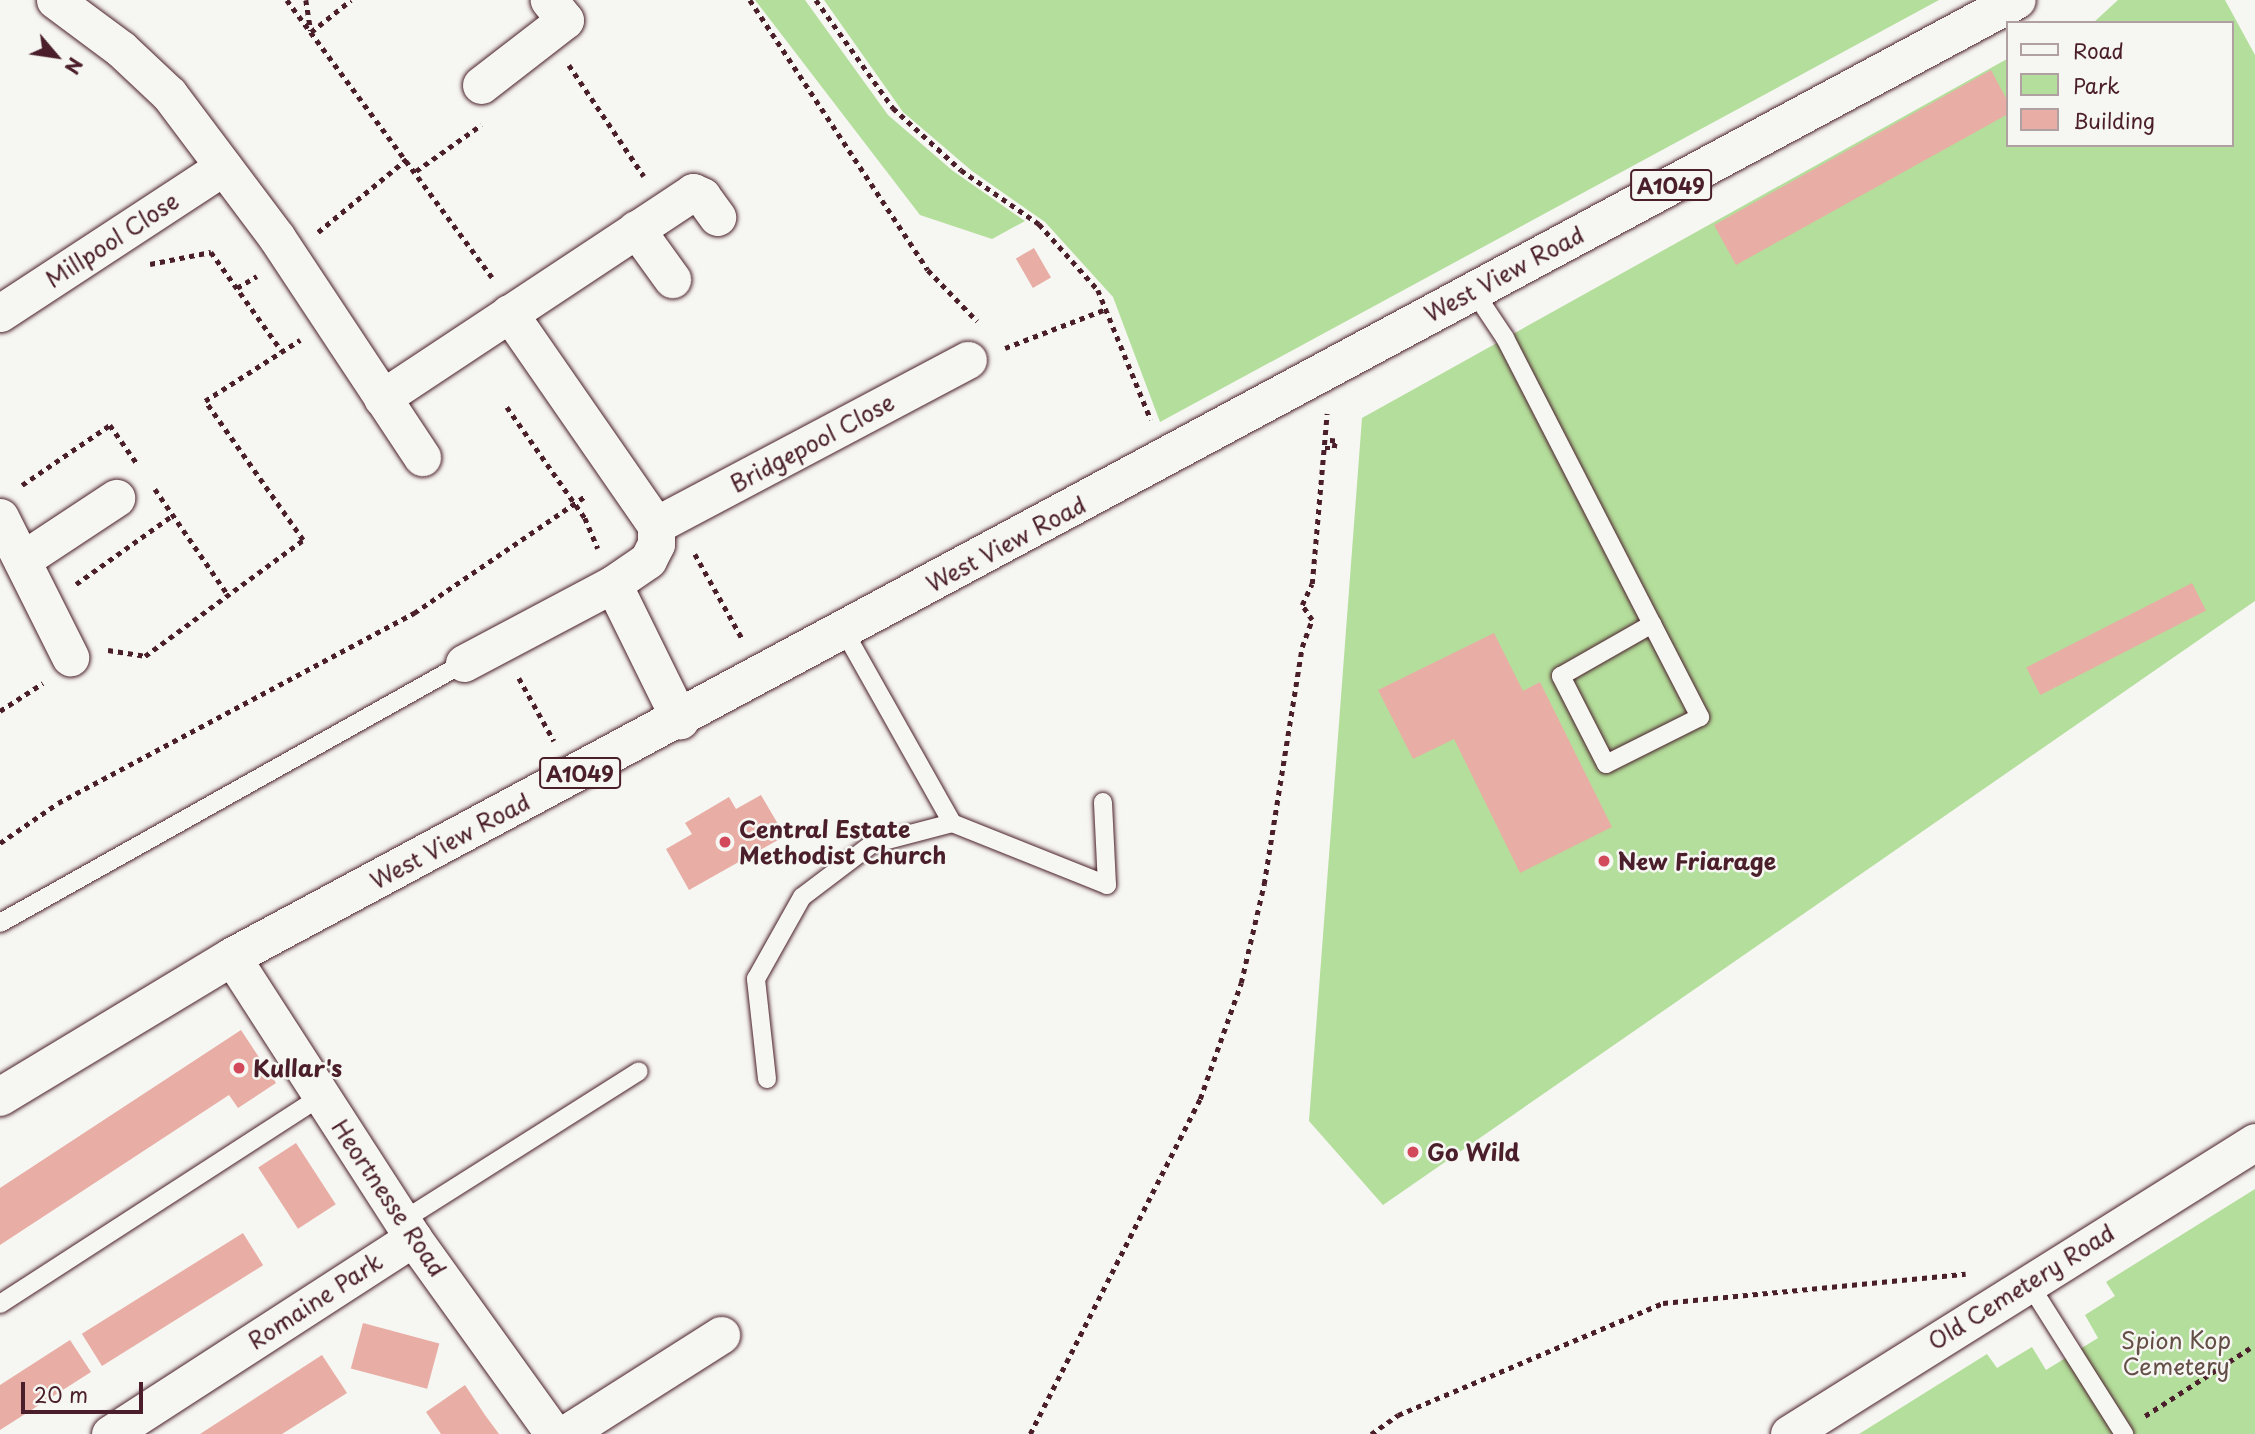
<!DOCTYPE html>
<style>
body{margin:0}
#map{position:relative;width:2255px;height:1434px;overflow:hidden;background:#f6f6f2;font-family:"Playpen Sans",sans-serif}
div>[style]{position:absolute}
.green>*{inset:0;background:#b4de9b}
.building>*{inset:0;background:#e8aea5;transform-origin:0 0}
.path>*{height:4.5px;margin-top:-2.25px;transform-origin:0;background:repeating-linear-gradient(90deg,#4a1f2b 0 5px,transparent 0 10px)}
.roads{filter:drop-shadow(0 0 2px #4a1f2b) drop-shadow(0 0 2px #4a1f2b)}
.lane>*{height:18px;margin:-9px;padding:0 9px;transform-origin:9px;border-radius:9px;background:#f6f6f2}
.street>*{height:37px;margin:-18.5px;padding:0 18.5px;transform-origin:18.5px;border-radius:18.5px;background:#f6f6f2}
.primary>*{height:38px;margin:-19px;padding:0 19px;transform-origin:19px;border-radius:19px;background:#f6f6f2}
.dots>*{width:19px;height:19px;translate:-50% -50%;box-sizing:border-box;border:4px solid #f6f6f2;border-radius:50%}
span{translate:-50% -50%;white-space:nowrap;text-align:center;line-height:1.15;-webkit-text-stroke:5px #f6f6f2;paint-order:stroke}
.shield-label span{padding:2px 5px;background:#f6f6f2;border:2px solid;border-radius:5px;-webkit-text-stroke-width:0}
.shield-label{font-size:21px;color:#4a1f2b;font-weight:700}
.street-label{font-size:23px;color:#4a1f2b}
.poi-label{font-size:23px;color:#4a1f2b;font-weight:700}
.left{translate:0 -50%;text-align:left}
.park-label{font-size:23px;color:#644f47}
.legend{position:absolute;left:2006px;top:21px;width:228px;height:126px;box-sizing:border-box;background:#f6f6f2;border:2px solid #b1a0a2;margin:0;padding:9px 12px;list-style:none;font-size:21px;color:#4a1f2b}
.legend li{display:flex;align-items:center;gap:14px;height:35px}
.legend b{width:35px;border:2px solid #b1a0a2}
.north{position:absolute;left:21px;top:21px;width:70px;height:70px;-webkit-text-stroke:5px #f6f6f2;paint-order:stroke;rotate:119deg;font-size:19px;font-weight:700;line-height:28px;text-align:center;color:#4a1f2b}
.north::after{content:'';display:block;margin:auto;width:24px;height:32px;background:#4a1f2b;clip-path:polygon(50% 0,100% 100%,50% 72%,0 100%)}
.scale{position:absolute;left:21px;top:1382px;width:122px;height:32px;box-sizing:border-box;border:4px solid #4a1f2b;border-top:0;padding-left:9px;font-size:21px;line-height:24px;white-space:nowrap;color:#4a1f2b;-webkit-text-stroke:5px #f6f6f2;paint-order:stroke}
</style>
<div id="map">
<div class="green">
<div style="clip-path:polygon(755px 0,805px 0,888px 115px,953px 171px,1025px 221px,992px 239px,920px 215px)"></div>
<div style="clip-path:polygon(824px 0,1939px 0,1160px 422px,1113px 297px,1045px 222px,972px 171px,903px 112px)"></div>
<div style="clip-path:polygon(2118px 0,2225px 0,2255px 55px,2255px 601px,1383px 1205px,1309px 1121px,1362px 418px,2007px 59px,2008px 145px,2232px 145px,2232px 23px,2093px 23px)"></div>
<div style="clip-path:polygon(2255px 1189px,2255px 1434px,1859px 1434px,1987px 1354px,1997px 1368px,2032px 1347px,2046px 1370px,2098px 1338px,2085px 1315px,2115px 1296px,2106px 1282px)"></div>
</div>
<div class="building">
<div style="clip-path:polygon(1991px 70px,2008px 102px,2008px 114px,1736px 265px,1714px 225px)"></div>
<div style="left:1034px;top:248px;width:34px;height:21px;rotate:60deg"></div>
<div style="left:2192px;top:583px;width:31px;height:186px;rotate:63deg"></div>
<div style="clip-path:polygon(1494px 633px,1523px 691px,1540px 682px,1612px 827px,1520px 873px,1454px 739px,1413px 759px,1378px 690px)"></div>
<div style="clip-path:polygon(761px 795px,785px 836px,689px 890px,666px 849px,692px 834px,685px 823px,729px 797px,736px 809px)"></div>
<div style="clip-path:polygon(241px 1030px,276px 1083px,238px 1108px,229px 1095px,0 1245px,0 1188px)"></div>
<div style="left:296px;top:1143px;width:73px;height:45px;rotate:57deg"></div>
<div style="left:243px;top:1233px;width:38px;height:190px;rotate:58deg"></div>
<div style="left:363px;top:1323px;width:79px;height:47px;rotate:15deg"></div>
<div style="clip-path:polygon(70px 1340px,91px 1372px,0 1430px,0 1385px)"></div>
<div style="clip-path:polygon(322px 1355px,347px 1393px,282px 1434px,200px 1434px)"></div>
<div style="clip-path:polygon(465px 1385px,485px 1415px,499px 1434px,441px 1434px,426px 1412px)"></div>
</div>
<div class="path">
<div style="left:287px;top:0;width:345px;rotate:53.5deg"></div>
<div style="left:306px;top:0;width:31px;rotate:81deg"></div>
<div style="left:750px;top:0;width:323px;rotate:56.6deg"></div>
<div style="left:928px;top:270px;width:71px;rotate:46.1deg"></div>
<div style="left:816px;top:0;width:133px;rotate:54.5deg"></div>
<div style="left:893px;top:108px;width:92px;rotate:42.4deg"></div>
<div style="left:961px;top:170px;width:95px;rotate:34.7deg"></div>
<div style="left:1039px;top:224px;width:89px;rotate:48.2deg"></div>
<div style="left:1098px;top:290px;width:140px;rotate:67.8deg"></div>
<div style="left:311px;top:32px;width:51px;rotate:-38.7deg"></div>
<div style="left:569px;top:65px;width:134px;rotate:56deg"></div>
<div style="left:416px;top:171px;width:80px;rotate:-35.3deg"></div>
<div style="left:318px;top:232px;width:115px;rotate:-39.4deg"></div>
<div style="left:150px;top:264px;width:62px;rotate:-11.1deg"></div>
<div style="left:211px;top:252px;width:122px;rotate:54.4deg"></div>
<div style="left:237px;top:288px;width:23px;rotate:-31deg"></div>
<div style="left:1005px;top:348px;width:108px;rotate:-21.1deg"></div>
<div style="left:507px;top:407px;width:136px;rotate:54.9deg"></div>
<div style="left:585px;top:518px;width:33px;rotate:67deg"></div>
<div style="left:1325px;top:448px;width:9px"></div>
<div style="left:1334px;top:448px;width:7px;rotate:-82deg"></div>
<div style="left:1335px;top:441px;width:9px;rotate:-174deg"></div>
<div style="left:22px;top:485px;width:107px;rotate:-34.3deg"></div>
<div style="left:110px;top:425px;width:49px;rotate:55deg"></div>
<div style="left:155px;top:489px;width:129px;rotate:55.4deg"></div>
<div style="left:695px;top:554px;width:96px;rotate:60.8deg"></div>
<div style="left:76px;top:584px;width:119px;rotate:-35.4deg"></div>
<div style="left:108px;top:650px;width:37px;rotate:9deg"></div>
<div style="left:145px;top:656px;width:196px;rotate:-36.3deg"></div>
<div style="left:303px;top:540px;width:170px;rotate:-125.2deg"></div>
<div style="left:205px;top:401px;width:113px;rotate:-32.7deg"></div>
<div style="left:519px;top:678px;width:72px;rotate:60.9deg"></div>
<div style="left:0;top:711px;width:51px;rotate:-33.1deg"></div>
<div style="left:0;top:843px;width:70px;rotate:-34.6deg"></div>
<div style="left:58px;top:803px;width:404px;rotate:-28.1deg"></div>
<div style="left:414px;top:613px;width:209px;rotate:-34.3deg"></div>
<div style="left:2145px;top:1416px;width:125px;rotate:-32.9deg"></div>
<div style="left:1030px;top:1434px;width:376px;rotate:-63.1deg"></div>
<div style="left:1200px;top:1099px;width:123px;rotate:-70.5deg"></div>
<div style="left:1241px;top:983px;width:102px;rotate:-76.9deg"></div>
<div style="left:1264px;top:884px;width:240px;rotate:-80.9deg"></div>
<div style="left:1302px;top:647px;width:29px;rotate:-70deg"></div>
<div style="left:1312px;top:620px;width:18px;rotate:-124deg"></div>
<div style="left:1302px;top:605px;width:23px;rotate:-65deg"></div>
<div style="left:1312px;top:584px;width:171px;rotate:-85deg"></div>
<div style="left:1371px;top:1434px;width:33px;rotate:-35deg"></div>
<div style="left:1398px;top:1415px;width:288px;rotate:-22.9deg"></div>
<div style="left:1663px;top:1303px;width:304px;rotate:-5.5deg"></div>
</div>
<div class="roads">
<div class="lane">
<div style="left:1473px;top:290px;width:58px;rotate:56.3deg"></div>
<div style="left:1505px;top:338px;width:322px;rotate:62.8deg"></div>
<div style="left:1652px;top:624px;width:105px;rotate:62.7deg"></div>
<div style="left:1700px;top:717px;width:105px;rotate:153.4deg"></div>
<div style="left:1606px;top:764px;width:99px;rotate:-117.1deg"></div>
<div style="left:1561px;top:676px;width:105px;rotate:-29.7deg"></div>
<div style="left:844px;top:631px;width:220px;rotate:60.6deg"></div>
<div style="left:0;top:923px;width:532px;rotate:-29.26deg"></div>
<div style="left:767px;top:1079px;width:101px;rotate:-96.3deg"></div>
<div style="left:756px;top:979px;width:94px;rotate:-60.7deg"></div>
<div style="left:802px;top:897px;width:88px;rotate:-37.1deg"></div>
<div style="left:872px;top:844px;width:83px;rotate:-14.7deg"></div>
<div style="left:952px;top:823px;width:167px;rotate:21.8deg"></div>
<div style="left:1107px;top:885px;width:83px;rotate:-92.8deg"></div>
<div style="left:402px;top:1221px;width:280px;rotate:-32.3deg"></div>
<div style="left:2028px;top:1282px;width:180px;rotate:57.7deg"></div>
<div style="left:0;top:1304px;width:383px;rotate:-32.9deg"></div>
</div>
<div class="street">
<div style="left:55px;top:0;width:82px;rotate:36.6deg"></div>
<div style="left:121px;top:49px;width:66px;rotate:43.2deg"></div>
<div style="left:169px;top:94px;width:180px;rotate:53.1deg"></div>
<div style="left:277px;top:238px;width:263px;rotate:56.5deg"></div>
<div style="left:481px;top:85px;width:106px;rotate:-37.7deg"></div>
<div style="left:565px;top:20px;width:26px;rotate:-129deg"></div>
<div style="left:636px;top:229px;width:62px;rotate:54.2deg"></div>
<div style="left:0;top:313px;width:267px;rotate:-33.2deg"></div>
<div style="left:509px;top:313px;width:258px;rotate:55.3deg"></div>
<div style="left:656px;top:525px;width:19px;rotate:90deg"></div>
<div style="left:656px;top:544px;width:18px;rotate:117deg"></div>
<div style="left:648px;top:560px;width:42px;rotate:145.6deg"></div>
<div style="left:613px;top:584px;width:152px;rotate:63.8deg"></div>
<div style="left:382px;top:398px;width:373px;rotate:-33.5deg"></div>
<div style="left:693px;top:192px;width:10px;rotate:24deg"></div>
<div style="left:702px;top:196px;width:26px;rotate:54deg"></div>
<div style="left:0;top:517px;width:157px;rotate:63.4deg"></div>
<div style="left:656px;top:525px;width:353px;rotate:-27.9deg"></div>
<div style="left:22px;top:560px;width:113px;rotate:-33.4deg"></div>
<div style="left:464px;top:663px;width:169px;rotate:-27.9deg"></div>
<div style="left:232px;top:957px;width:334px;rotate:57.2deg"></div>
<div style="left:413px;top:1238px;width:241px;rotate:54.3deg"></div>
<div style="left:110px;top:1434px;width:361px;rotate:-32.9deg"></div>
<div style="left:565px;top:1434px;width:185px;rotate:-32.4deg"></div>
<div style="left:1789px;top:1434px;width:550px;rotate:-32.07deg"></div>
</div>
<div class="primary">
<div style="left:0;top:1097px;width:271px;rotate:-31.1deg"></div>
<div style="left:232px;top:957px;width:2025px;rotate:-28.2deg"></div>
</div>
</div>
<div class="dots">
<div style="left:725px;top:842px;background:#d1495b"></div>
<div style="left:1604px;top:861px;background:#d1495b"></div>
<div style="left:239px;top:1068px;background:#d1495b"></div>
<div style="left:1413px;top:1152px;background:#d1495b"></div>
</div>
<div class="shield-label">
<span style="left:1671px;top:185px">A1049</span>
<span style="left:580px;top:773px">A1049</span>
</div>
<div class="street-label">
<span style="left:112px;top:240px;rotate:-33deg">Millpool Close</span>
<span style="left:1504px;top:274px;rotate:-28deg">West View Road</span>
<span style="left:812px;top:443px;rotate:-28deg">Bridgepool Close</span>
<span style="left:1006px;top:544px;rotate:-28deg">West View Road</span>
<span style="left:450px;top:841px;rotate:-28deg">West View Road</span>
<span style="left:389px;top:1198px;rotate:56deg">Heortnesse Road</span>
<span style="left:2021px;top:1287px;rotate:-32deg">Old Cemetery Road</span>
<span style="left:315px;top:1301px;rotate:-33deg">Romaine Park</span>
</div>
<div class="poi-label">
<span class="left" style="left:739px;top:842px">Central Estate<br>Methodist Church</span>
<span class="left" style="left:1618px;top:861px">New Friarage</span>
<span class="left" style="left:253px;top:1068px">Kullar's</span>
<span class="left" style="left:1427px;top:1152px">Go Wild</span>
</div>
<div class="park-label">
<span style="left:2176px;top:1353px">Spion Kop<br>Cemetery</span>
</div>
<ul class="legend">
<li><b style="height:9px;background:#f6f6f2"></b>Road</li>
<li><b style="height:19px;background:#b4de9b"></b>Park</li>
<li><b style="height:19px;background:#e8aea5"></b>Building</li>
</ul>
<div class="north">N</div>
<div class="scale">20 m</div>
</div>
